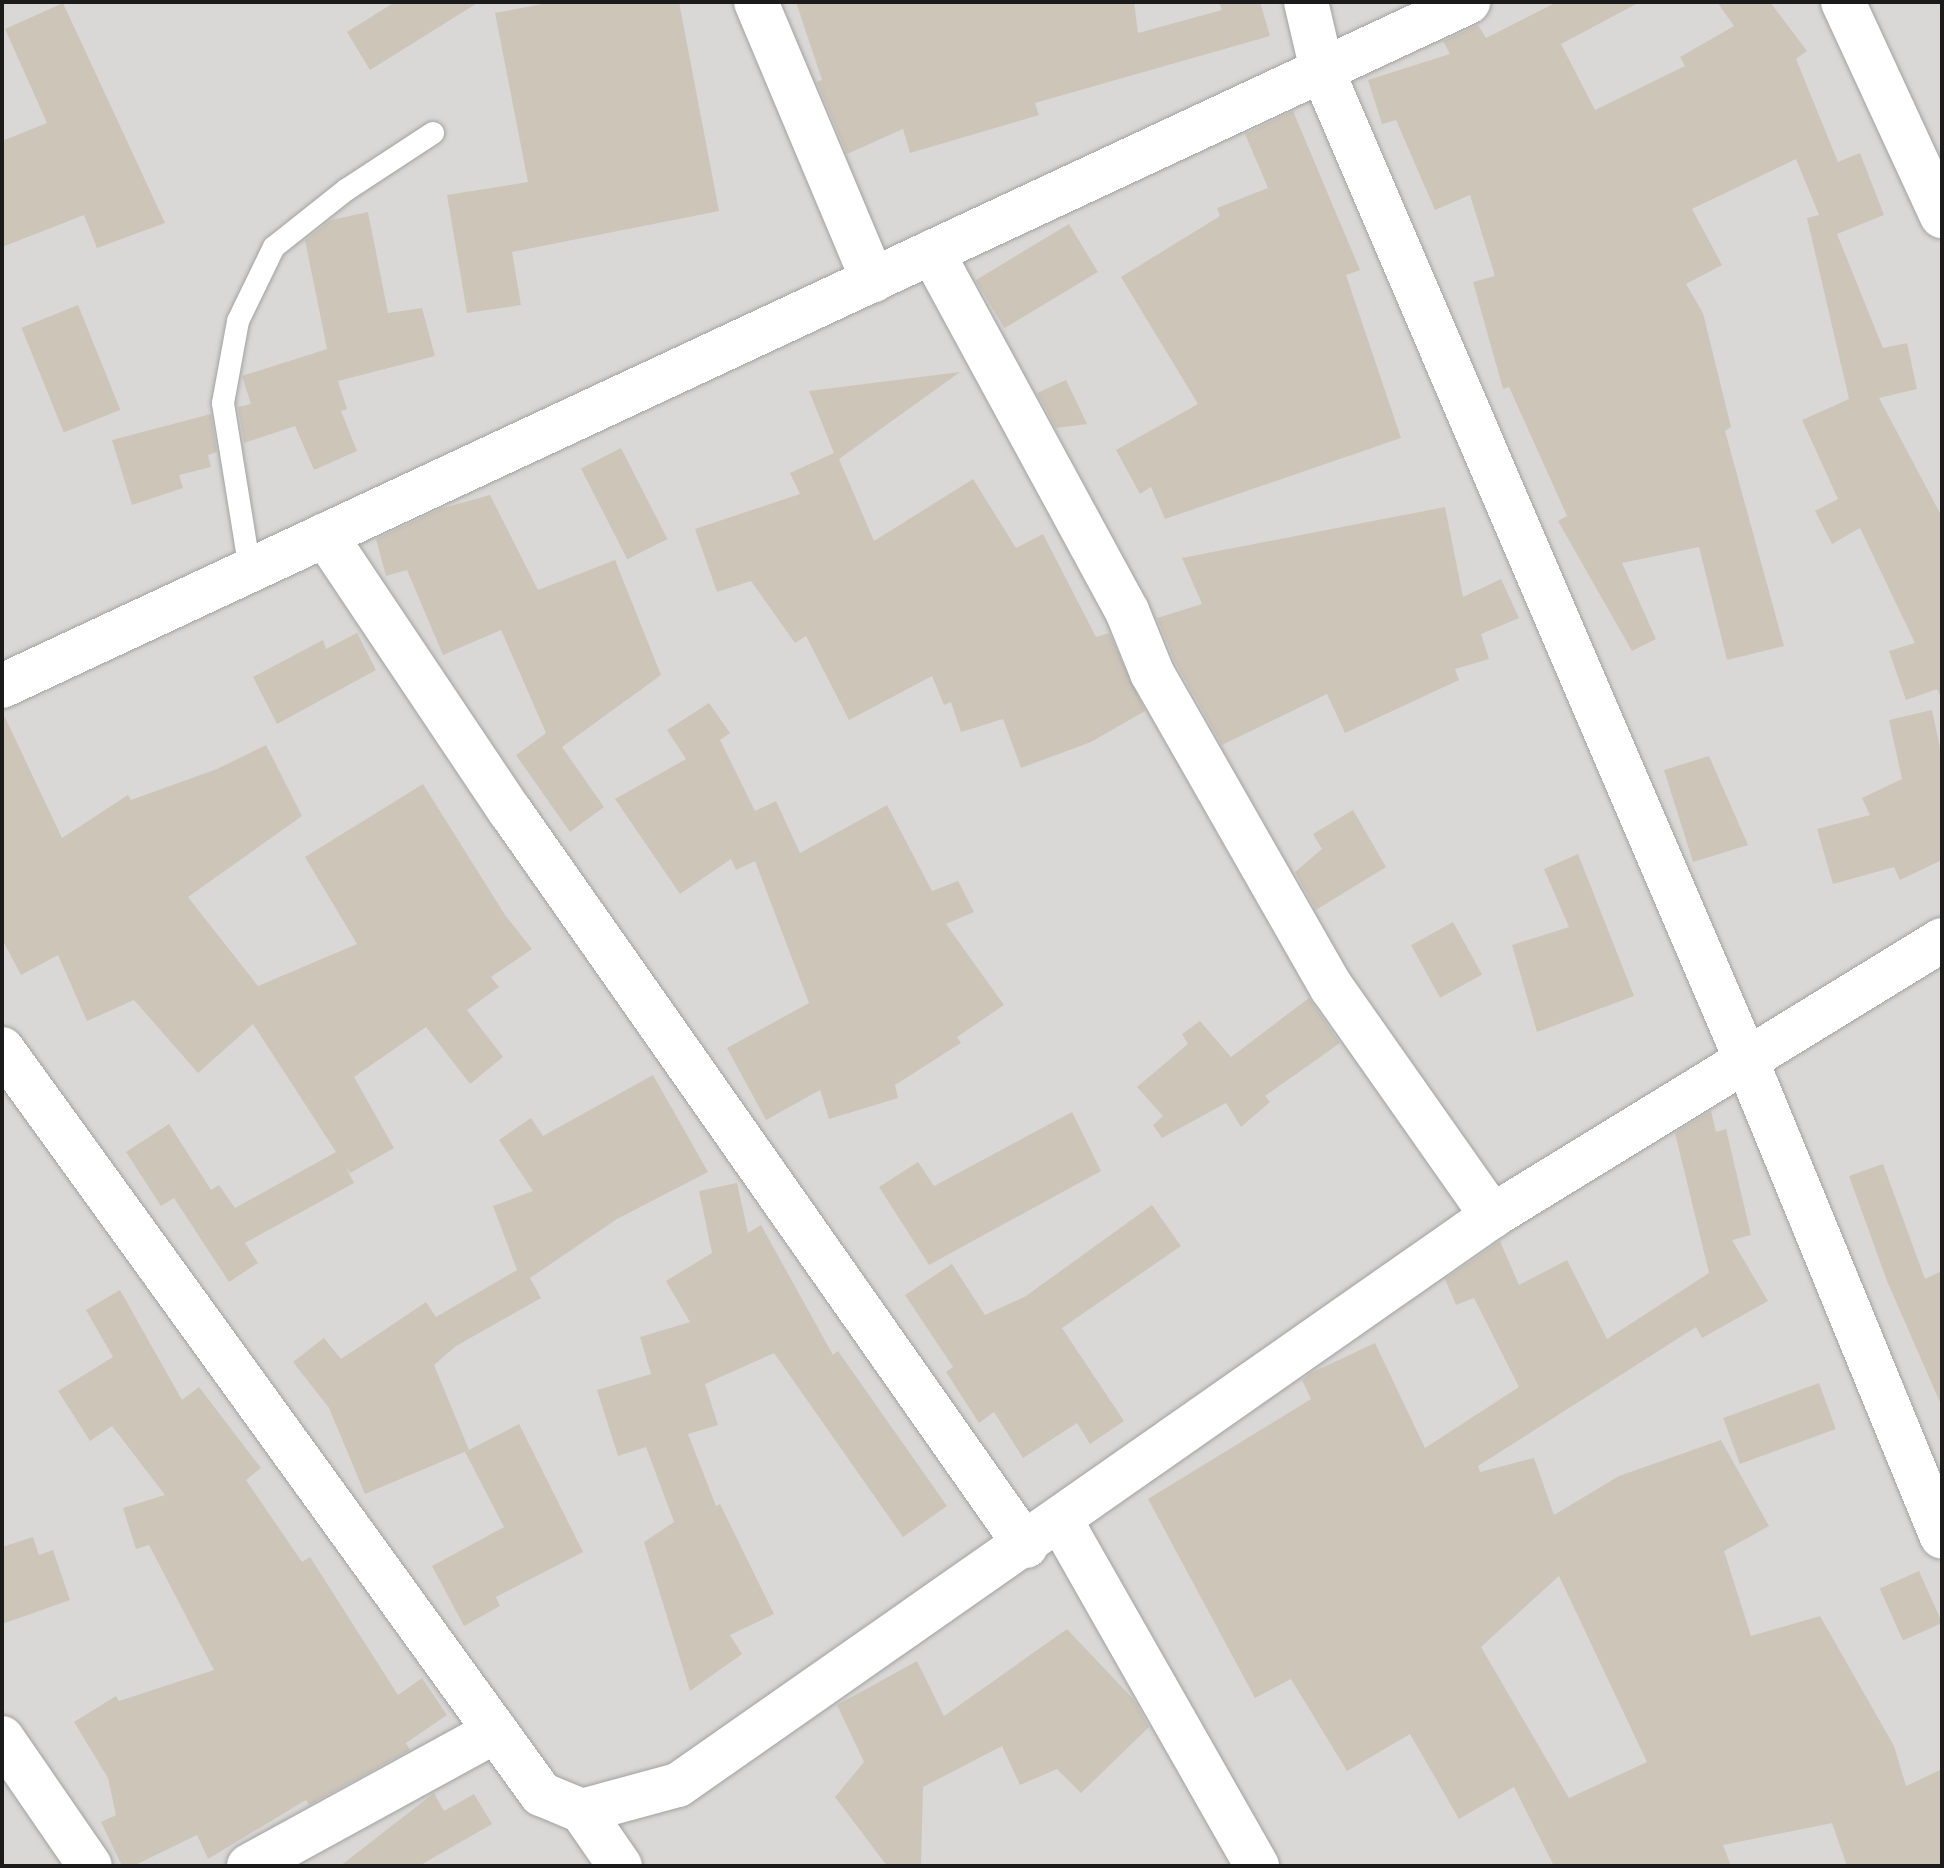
<!DOCTYPE html>
<style>
body{margin:0}
#map{position:relative;width:1944px;height:1868px;overflow:hidden;background:#eeebdf;font-family:Manrope,sans-serif}
div>[style]{position:absolute}
.residential>*{inset:0;background:#d9d8d7;transform-origin:0 0}
.building>*{inset:0;background:#cdc5b8;transform-origin:0 0}
.roads{filter:drop-shadow(0 0 2px #a2a2a2) drop-shadow(0 0 2px #a2a2a2)}
.service>*{height:22px;margin:-11px;padding:0 11px;transform-origin:11px;border-radius:11px;background:#fff}
.minor>*{height:44px;margin:-22px;padding:0 22px;transform-origin:22px;border-radius:22px;background:#fff}
span{translate:-50% -50%;white-space:nowrap;text-align:center;line-height:1.15;-webkit-text-stroke:8px #fff;paint-order:stroke}
.frame{position:absolute;inset:0;border:4px solid #1b1b1b;pointer-events:none}
</style>
<div id="map">
<div class="residential">
<div style="left:2px;top:2px;width:1940px;height:1864px"></div>
</div>
<div class="building">
<div style="clip-path:polygon(395px 2px,479px 2px,370px 70px,347px 32px)"></div>
<div style="clip-path:polygon(553px 2px,679px 2px,719px 211px,512px 252px,521px 305px,467px 313px,447px 195px,528px 182px,495px 13px)"></div>
<div style="clip-path:polygon(796px 2px,1134px 2px,1138px 33px,1222px 10px,1219px 2px,1260px 2px,1270px 36px,1035px 103px,1039px 115px,910px 153px,903px 129px,847px 154px,817px 82px,822px 80px)"></div>
<div style="clip-path:polygon(1557px 2px,1640px 2px,1561px 44px,1595px 110px,1685px 66px,1680px 57px,1734px 26px,1717px 2px,1770px 2px,1807px 51px,1796px 59px,1838px 162px,1860px 153px,1884px 215px,1837px 234px,1883px 348px,1907px 343px,1917px 389px,1879px 398px,1942px 517px,1942px 699px,1937px 689px,1906px 700px,1889px 651px,1915px 643px,1860px 528px,1832px 544px,1815px 511px,1838px 499px,1802px 420px,1849px 399px,1807px 218px,1819px 215px,1796px 159px,1692px 209px,1722px 265px,1686px 284px,1703px 313px,1731px 427px,1725px 431px,1784px 646px,1727px 660px,1699px 547px,1622px 563px,1656px 639px,1632px 651px,1558px 521px,1567px 516px,1509px 387px,1503px 389px,1473px 282px,1495px 276px,1470px 195px,1435px 210px,1396px 120px,1382px 124px,1368px 80px,1450px 54px,1443px 41px,1478px 25px,1486px 38px)"></div>
<div style="clip-path:polygon(63px 3px,165px 223px,97px 248px,84px 215px,2px 247px,2px 141px,47px 123px,5px 29px)"></div>
<div style="clip-path:polygon(1293px 111px,1360px 270px,1346px 275px,1401px 438px,1165px 519px,1151px 487px,1140px 494px,1116px 450px,1198px 404px,1121px 277px,1220px 216px,1217px 208px,1268px 188px,1245px 134px)"></div>
<div style="clip-path:polygon(368px 212px,388px 313px,422px 308px,435px 356px,338px 381px,347px 409px,341px 411px,357px 451px,314px 470px,295px 426px,244px 443px,238px 407px,251px 404px,242px 376px,327px 349px,305px 240px,331px 220px)"></div>
<div style="left:1069px;top:224px;width:56px;height:109px;rotate:59deg"></div>
<div style="left:78px;top:305px;width:113px;height:61px;rotate:68deg"></div>
<div style="clip-path:polygon(960px 372px,839px 459px,874px 541px,973px 479px,1016px 548px,1043px 534px,1096px 637px,1109px 633px,1145px 711px,1091px 742px,1021px 768px,1003px 719px,961px 732px,951px 702px,944px 705px,932px 676px,849px 720px,806px 636px,795px 643px,751px 581px,717px 592px,695px 529px,800px 494px,790px 473px,834px 453px,809px 391px)"></div>
<div style="clip-path:polygon(1066px 380px,1087px 424px,1056px 428px,1037px 393px)"></div>
<div style="clip-path:polygon(211px 414px,217px 452px,208px 455px,211px 467px,179px 475px,183px 488px,132px 505px,112px 440px)"></div>
<div style="left:621px;top:448px;width:102px;height:45px;rotate:63deg"></div>
<div style="clip-path:polygon(490px 495px,538px 590px,615px 560px,661px 675px,562px 747px,604px 807px,570px 832px,516px 755px,546px 733px,501px 630px,443px 655px,407px 570px,386px 576px,376px 539px,440px 509px)"></div>
<div style="clip-path:polygon(1445px 507px,1463px 597px,1501px 579px,1519px 618px,1481px 634px,1489px 659px,1455px 669px,1459px 680px,1345px 733px,1327px 694px,1222px 745px,1175px 662px,1157px 618px,1202px 604px,1182px 558px)"></div>
<div style="clip-path:polygon(357px 633px,376px 670px,277px 724px,253px 677px,323px 640px,326px 649px)"></div>
<div style="clip-path:polygon(709px 703px,730px 733px,720px 740px,755px 811px,776px 801px,800px 853px,887px 805px,932px 891px,958px 881px,974px 912px,946px 924px,1004px 1005px,957px 1037px,961px 1043px,895px 1085px,898px 1098px,829px 1119px,820px 1090px,766px 1120px,727px 1048px,809px 1003px,755px 861px,736px 870px,731px 859px,680px 894px,615px 799px,686px 759px,667px 730px)"></div>
<div style="clip-path:polygon(1932px 710px,1942px 757px,1942px 860px,1900px 880px,1894px 867px,1833px 884px,1817px 829px,1870px 815px,1862px 798px,1902px 779px,1889px 720px)"></div>
<div style="clip-path:polygon(2px 711px,62px 838px,128px 795px,131px 800px,217px 769px,266px 745px,302px 816px,188px 897px,258px 986px,357px 944px,305px 857px,423px 784px,505px 915px,532px 949px,491px 977px,499px 987px,467px 1010px,503px 1057px,470px 1084px,426px 1027px,354px 1077px,394px 1148px,350px 1173px,345px 1165px,354px 1183px,245px 1243px,258px 1263px,229px 1282px,174px 1198px,161px 1206px,126px 1152px,169px 1124px,211px 1190px,219px 1185px,235px 1208px,336px 1152px,253px 1024px,198px 1073px,134px 1000px,87px 1021px,58px 955px,21px 975px,2px 939px)"></div>
<div style="clip-path:polygon(1709px 756px,1748px 845px,1693px 862px,1664px 770px)"></div>
<div style="clip-path:polygon(1353px 810px,1386px 867px,1316px 910px,1295px 872px,1322px 849px,1313px 834px)"></div>
<div style="clip-path:polygon(1578px 854px,1634px 996px,1537px 1032px,1512px 945px,1569px 927px,1544px 869px)"></div>
<div style="left:1453px;top:922px;width:60px;height:48px;rotate:61deg"></div>
<div style="clip-path:polygon(1309px 998px,1340px 1043px,1265px 1096px,1270px 1102px,1241px 1127px,1226px 1103px,1162px 1138px,1153px 1125px,1163px 1116px,1137px 1087px,1188px 1044px,1182px 1034px,1200px 1021px,1231px 1057px)"></div>
<div style="clip-path:polygon(653px 1075px,708px 1172px,617px 1219px,530px 1278px,541px 1298px,456px 1346px,434px 1365px,469px 1450px,365px 1494px,329px 1408px,293px 1362px,324px 1338px,341px 1359px,426px 1302px,436px 1317px,517px 1270px,493px 1206px,533px 1191px,499px 1140px,531px 1118px,543px 1136px)"></div>
<div style="clip-path:polygon(evenodd,1711px 1111px,1716px 1132px,1726px 1129px,1751px 1235px,1732px 1240px,1768px 1301px,1702px 1338px,1696px 1327px,1478px 1466px,1480px 1472px,1534px 1458px,1554px 1515px,1619px 1476px,1721px 1440px,1769px 1526px,1724px 1551px,1751px 1636px,1820px 1616px,1894px 1746px,1906px 1786px,1942px 1769px,1942px 1866px,1847px 1866px,1832px 1823px,1723px 1845px,1731px 1866px,1554px 1866px,1514px 1787px,1459px 1819px,1410px 1734px,1347px 1771px,1291px 1679px,1255px 1698px,1148px 1499px,1311px 1399px,1302px 1380px,1311px 1373px,1375px 1343px,1425px 1448px,1519px 1387px,1474px 1298px,1456px 1305px,1445px 1279px,1500px 1241px,1519px 1285px,1567px 1260px,1607px 1339px,1709px 1273px,1675px 1133px,1711px 1111px,1559px 1576px,1647px 1762px,1569px 1798px,1481px 1647px,1559px 1576px)"></div>
<div style="clip-path:polygon(1072px 1112px,1101px 1171px,929px 1265px,879px 1187px,918px 1162px,934px 1186px)"></div>
<div style="clip-path:polygon(1883px 1164px,1925px 1279px,1942px 1271px,1942px 1407px,1887px 1281px,1849px 1176px)"></div>
<div style="clip-path:polygon(737px 1183px,748px 1233px,761px 1225px,833px 1355px,838px 1351px,947px 1506px,903px 1537px,774px 1353px,705px 1384px,718px 1425px,688px 1434px,716px 1506px,720px 1504px,774px 1614px,730px 1635px,742px 1654px,690px 1691px,644px 1542px,674px 1522px,646px 1447px,618px 1456px,597px 1390px,651px 1374px,640px 1337px,690px 1322px,666px 1281px,712px 1253px,699px 1191px)"></div>
<div style="clip-path:polygon(1152px 1205px,1181px 1246px,1062px 1328px,1124px 1421px,1090px 1444px,1077px 1423px,1023px 1458px,994px 1412px,979px 1423px,946px 1372px,953px 1367px,905px 1295px,952px 1264px,985px 1315px,1026px 1296px)"></div>
<div style="clip-path:polygon(120px 1290px,182px 1400px,199px 1387px,261px 1468px,246px 1480px,302px 1562px,310px 1557px,398px 1695px,422px 1678px,447px 1715px,406px 1743px,410px 1750px,309px 1805px,306px 1800px,208px 1859px,197px 1835px,133px 1866px,122px 1866px,101px 1822px,116px 1815px,108px 1778px,74px 1722px,116px 1696px,119px 1701px,214px 1670px,149px 1545px,136px 1549px,123px 1508px,165px 1495px,112px 1426px,90px 1441px,58px 1391px,113px 1357px,86px 1310px)"></div>
<div style="left:1819px;top:1383px;width:49px;height:102px;rotate:70deg"></div>
<div style="clip-path:polygon(519px 1424px,583px 1552px,496px 1597px,500px 1606px,464px 1626px,432px 1566px,504px 1527px,465px 1452px)"></div>
<div style="clip-path:polygon(33px 1537px,39px 1555px,53px 1550px,70px 1600px,2px 1624px,2px 1547px)"></div>
<div style="left:1919px;top:1571px;width:57px;height:43px;rotate:66deg"></div>
<div style="clip-path:polygon(1067px 1629px,1134px 1700px,1149px 1727px,1081px 1793px,1057px 1769px,1020px 1785px,1002px 1746px,923px 1787px,921px 1866px,887px 1866px,835px 1797px,864px 1762px,837px 1705px,917px 1661px,944px 1716px)"></div>
<div style="clip-path:polygon(434px 1793px,444px 1811px,474px 1794px,492px 1824px,419px 1866px,340px 1866px)"></div>
</div>
<div class="roads">
<div class="service">
<div style="left:250px;top:570px;width:169px;rotate:-99.2deg"></div>
<div style="left:223px;top:403px;width:83px;rotate:-79.6deg"></div>
<div style="left:238px;top:321px;width:82px;rotate:-64.1deg"></div>
<div style="left:274px;top:247px;width:92px;rotate:-38.4deg"></div>
<div style="left:346px;top:190px;width:104px;rotate:-33.2deg"></div>
</div>
<div class="minor">
<div style="left:756px;top:2px;width:302px;rotate:67.2deg"></div>
<div style="left:1306px;top:2px;width:70px;rotate:76.8deg"></div>
<div style="left:1322px;top:70px;width:1079px;rotate:66.81deg"></div>
<div style="left:1747px;top:1062px;width:513px;rotate:67.68deg"></div>
<div style="left:1843px;top:2px;width:236px;rotate:65.2deg"></div>
<div style="left:932px;top:252px;width:409px;rotate:61.5deg"></div>
<div style="left:1127px;top:611px;width:67px;rotate:68deg"></div>
<div style="left:1152px;top:673px;width:363px;rotate:60.3deg"></div>
<div style="left:1332px;top:988px;width:279px;rotate:54.9deg"></div>
<div style="left:325px;top:535px;width:332px;rotate:56.2deg"></div>
<div style="left:510px;top:811px;width:898px;rotate:54.93deg"></div>
<div style="left:2px;top:686px;width:1618px;rotate:-25.01deg"></div>
<div style="left:2px;top:1049px;width:920px;rotate:54.11deg"></div>
<div style="left:541px;top:1794px;width:44px;rotate:22.5deg"></div>
<div style="left:582px;top:1811px;width:99px;rotate:-15.2deg"></div>
<div style="left:678px;top:1785px;width:993px;rotate:-34.95deg"></div>
<div style="left:1492px;top:1216px;width:528px;rotate:-31.52deg"></div>
<div style="left:1061px;top:1521px;width:397px;rotate:60.4deg"></div>
<div style="left:2px;top:1738px;width:155px;rotate:55.5deg"></div>
<div style="left:582px;top:1811px;width:67px;rotate:55.4deg"></div>
<div style="left:249px;top:1866px;width:281px;rotate:-28.7deg"></div>
</div>
</div>
<div class="frame"></div>
</div>
